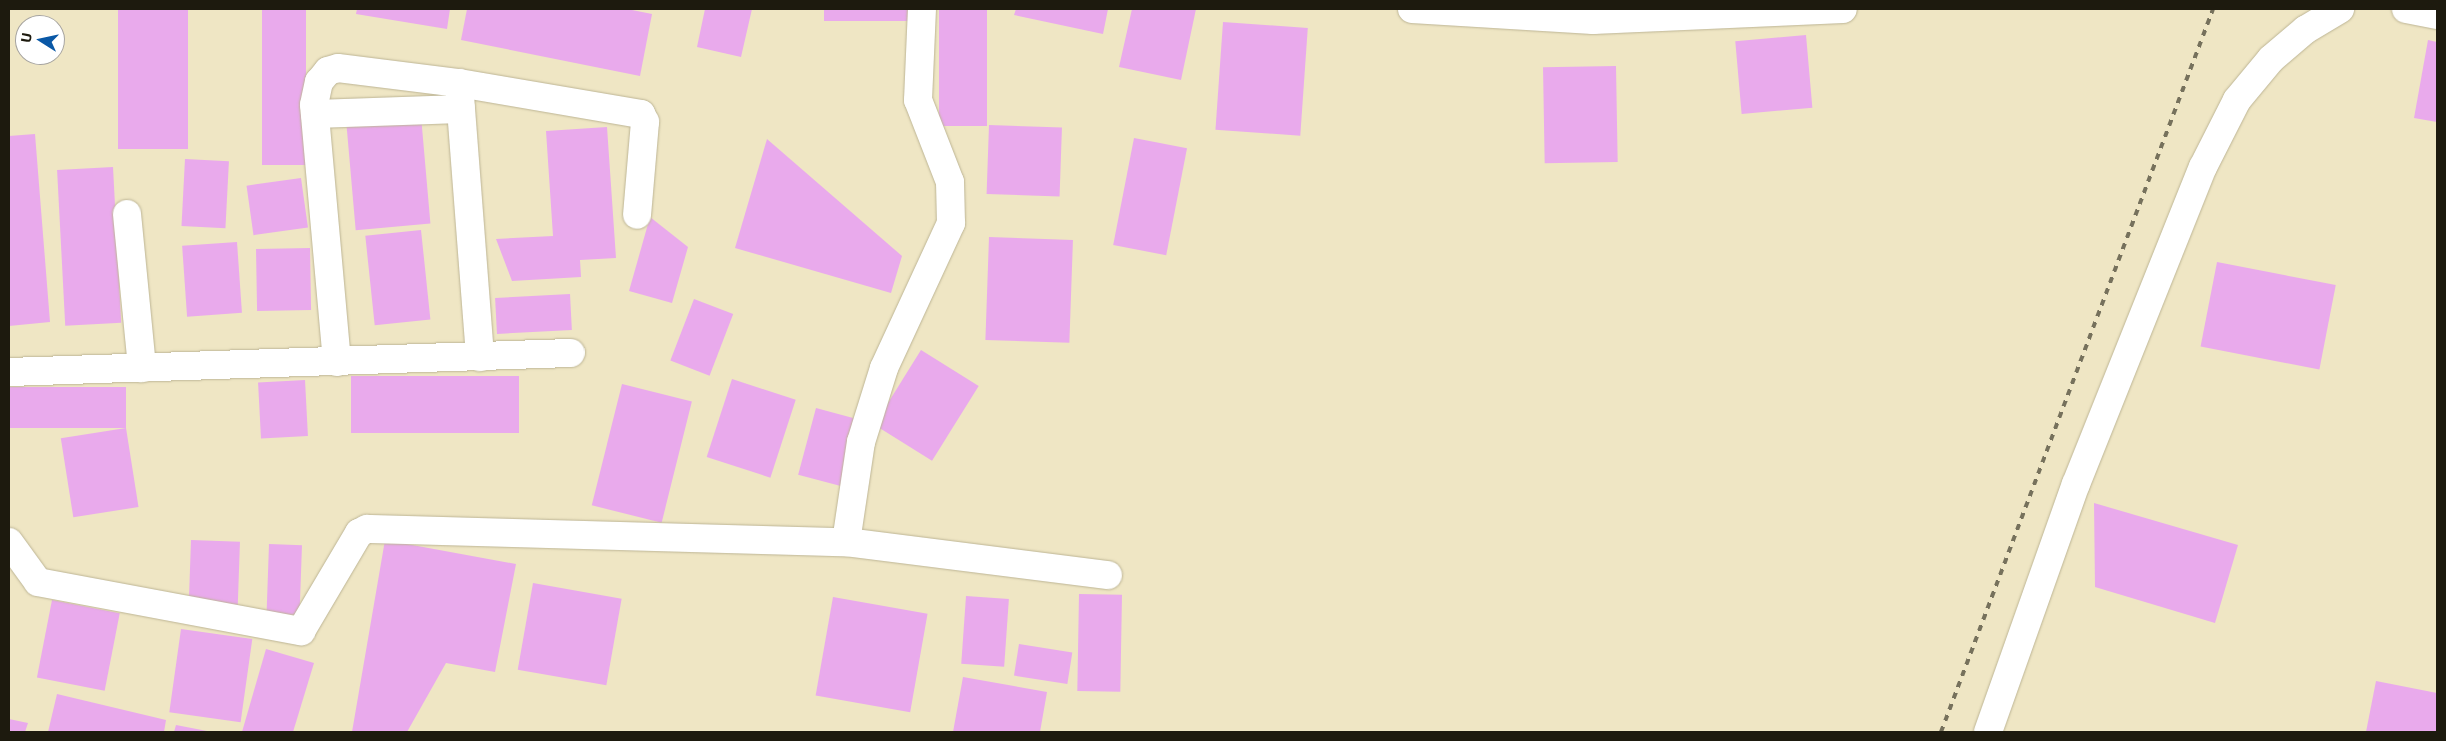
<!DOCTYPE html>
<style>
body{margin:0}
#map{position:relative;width:2446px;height:741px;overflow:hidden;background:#efe6c4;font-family:"Exo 2",sans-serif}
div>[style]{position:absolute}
.building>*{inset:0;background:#e9aaec;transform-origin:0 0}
.roads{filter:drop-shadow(0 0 1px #bdb595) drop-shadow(0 0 1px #bdb595)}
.street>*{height:28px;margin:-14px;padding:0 14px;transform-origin:14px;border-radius:14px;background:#fff}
.rail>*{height:4px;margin-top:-2px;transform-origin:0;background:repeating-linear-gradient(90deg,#76715c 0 6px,transparent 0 12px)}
span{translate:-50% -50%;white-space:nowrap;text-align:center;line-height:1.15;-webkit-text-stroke:4px #fff;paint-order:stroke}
.frame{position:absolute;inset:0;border:10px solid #1d1a0e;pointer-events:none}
.north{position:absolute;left:15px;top:15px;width:50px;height:50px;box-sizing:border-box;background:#fff;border:1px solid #a5a39f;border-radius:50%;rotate:280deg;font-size:14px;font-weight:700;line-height:20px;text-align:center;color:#1d1a0e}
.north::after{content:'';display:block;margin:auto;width:18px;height:22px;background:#0a58a6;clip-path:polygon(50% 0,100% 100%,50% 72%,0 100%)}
</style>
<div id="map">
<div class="building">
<div style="left:118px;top:9px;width:70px;height:140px"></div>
<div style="left:262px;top:9px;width:44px;height:156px"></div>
<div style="clip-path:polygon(357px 9px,450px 9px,447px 29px,356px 14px)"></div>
<div style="clip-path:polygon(467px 9px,627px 9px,652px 14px,640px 76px,461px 40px)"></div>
<div style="clip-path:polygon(705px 9px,752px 9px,741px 57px,697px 47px)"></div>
<div style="left:824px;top:9px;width:85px;height:12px"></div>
<div style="left:939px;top:9px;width:48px;height:117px"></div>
<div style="clip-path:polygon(1016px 9px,1108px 9px,1103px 34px,1014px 15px)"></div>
<div style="clip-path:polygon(1132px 9px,1196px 9px,1181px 80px,1119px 67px)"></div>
<div style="left:1223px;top:22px;width:85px;height:108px;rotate:4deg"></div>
<div style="left:1806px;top:35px;width:73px;height:71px;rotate:85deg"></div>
<div style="clip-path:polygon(2428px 40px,2437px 42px,2437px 122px,2414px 118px)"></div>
<div style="left:1616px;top:66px;width:96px;height:73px;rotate:89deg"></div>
<div style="left:421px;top:116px;width:108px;height:75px;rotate:85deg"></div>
<div style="left:989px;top:125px;width:73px;height:69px;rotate:2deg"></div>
<div style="clip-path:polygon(607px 127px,616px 258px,580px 260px,581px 277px,512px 281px,496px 239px,553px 236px,546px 131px)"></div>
<div style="clip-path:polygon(35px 134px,50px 322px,9px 326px,9px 136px)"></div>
<div style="left:1134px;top:138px;width:54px;height:109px;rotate:11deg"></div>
<div style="clip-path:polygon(767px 139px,902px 256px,891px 293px,735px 248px)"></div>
<div style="left:185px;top:159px;width:44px;height:67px;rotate:3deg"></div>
<div style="left:113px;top:167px;width:156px;height:56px;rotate:87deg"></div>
<div style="left:301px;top:178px;width:50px;height:55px;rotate:82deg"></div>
<div style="clip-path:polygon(650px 217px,688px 247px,672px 303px,629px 291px)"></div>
<div style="left:421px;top:230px;width:90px;height:56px;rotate:84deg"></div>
<div style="left:989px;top:237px;width:84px;height:103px;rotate:2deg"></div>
<div style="left:237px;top:242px;width:71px;height:55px;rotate:86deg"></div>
<div style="left:310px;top:248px;width:62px;height:54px;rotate:89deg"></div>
<div style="left:2217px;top:262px;width:121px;height:86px;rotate:11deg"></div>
<div style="left:570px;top:294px;width:36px;height:75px;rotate:87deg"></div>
<div style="left:694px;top:299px;width:42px;height:66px;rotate:21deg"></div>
<div style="left:921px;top:350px;width:68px;height:88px;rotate:32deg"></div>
<div style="left:519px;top:376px;width:57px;height:168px;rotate:90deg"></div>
<div style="left:732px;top:379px;width:67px;height:82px;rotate:18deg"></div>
<div style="left:305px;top:380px;width:56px;height:47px;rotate:87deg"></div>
<div style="left:622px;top:384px;width:72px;height:125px;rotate:14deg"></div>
<div style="left:126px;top:387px;width:41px;height:117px;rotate:90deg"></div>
<div style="left:816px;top:408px;width:46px;height:69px;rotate:15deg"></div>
<div style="left:126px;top:428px;width:80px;height:66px;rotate:81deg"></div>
<div style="clip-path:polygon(2094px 503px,2238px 545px,2215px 623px,2095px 587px)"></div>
<div style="left:191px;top:540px;width:49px;height:64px;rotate:2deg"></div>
<div style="clip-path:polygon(385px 540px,516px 564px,495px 672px,446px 663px,407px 732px,352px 732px)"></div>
<div style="left:269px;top:544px;width:33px;height:70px;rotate:2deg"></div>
<div style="left:533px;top:583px;width:90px;height:88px;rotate:10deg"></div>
<div style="left:1079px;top:594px;width:43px;height:97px;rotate:1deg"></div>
<div style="left:966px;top:596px;width:43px;height:68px;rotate:4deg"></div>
<div style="left:833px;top:597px;width:96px;height:100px;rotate:10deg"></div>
<div style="left:52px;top:600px;width:69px;height:79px;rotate:11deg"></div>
<div style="left:181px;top:629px;width:72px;height:84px;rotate:8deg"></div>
<div style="left:1019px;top:644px;width:54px;height:32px;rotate:9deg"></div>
<div style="clip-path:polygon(266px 649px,314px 663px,293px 732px,242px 732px)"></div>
<div style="clip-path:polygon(963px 677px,1047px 692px,1040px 732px,953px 732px)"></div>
<div style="clip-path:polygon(2376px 681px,2437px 693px,2437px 732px,2366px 732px)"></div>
<div style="clip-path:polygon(57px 694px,166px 720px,164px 732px,48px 732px)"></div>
<div style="clip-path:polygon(9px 719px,28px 723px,25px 732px,9px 732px)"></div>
<div style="clip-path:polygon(176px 725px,207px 731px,207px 732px,174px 732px)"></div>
</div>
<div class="roads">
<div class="street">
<div style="left:1412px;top:9px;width:181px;rotate:3.5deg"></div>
<div style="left:1593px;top:20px;width:250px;rotate:-2.5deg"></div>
<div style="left:2406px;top:9px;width:32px;rotate:11deg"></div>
<div style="left:459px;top:83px;width:275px;rotate:85.6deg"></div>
<div style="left:315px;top:114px;width:146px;rotate:-2deg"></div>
<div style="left:127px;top:214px;width:155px;rotate:84.4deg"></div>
<div style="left:337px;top:362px;width:258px;rotate:-95.1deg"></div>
<div style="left:314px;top:105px;width:24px;rotate:-78deg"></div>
<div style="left:319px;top:82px;width:14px;rotate:-51deg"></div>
<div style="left:328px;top:71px;width:10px;rotate:-17deg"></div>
<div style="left:338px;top:68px;width:122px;rotate:7.1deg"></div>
<div style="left:459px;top:83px;width:185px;rotate:9.7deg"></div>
<div style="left:641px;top:114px;width:9px;rotate:63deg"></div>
<div style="left:645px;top:122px;width:93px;rotate:94.9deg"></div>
<div style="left:9px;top:372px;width:562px;rotate:-1.94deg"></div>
<div style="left:9px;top:542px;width:49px;rotate:54.1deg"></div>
<div style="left:38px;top:582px;width:268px;rotate:10.6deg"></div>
<div style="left:301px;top:631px;width:114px;rotate:-59.4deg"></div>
<div style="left:359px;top:533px;width:9px;rotate:-27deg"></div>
<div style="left:367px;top:529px;width:479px;rotate:1.6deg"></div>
<div style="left:846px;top:542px;width:264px;rotate:7.2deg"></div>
<div style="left:846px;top:542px;width:101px;rotate:-81.5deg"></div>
<div style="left:861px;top:442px;width:77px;rotate:-72.7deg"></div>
<div style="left:884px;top:368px;width:160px;rotate:-65.2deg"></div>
<div style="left:951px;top:223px;width:41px;rotate:-91.4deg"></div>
<div style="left:950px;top:182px;width:88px;rotate:-111.3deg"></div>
<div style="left:918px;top:100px;width:91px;rotate:-87.5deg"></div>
<div style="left:1988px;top:732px;width:263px;rotate:-70.5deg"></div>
<div style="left:2076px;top:484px;width:341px;rotate:-68.2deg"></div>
<div style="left:2203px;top:167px;width:75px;rotate:-63.1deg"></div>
<div style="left:2237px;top:100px;width:53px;rotate:-50.3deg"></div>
<div style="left:2271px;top:59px;width:45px;rotate:-40.5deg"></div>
<div style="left:2305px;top:30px;width:41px;rotate:-31deg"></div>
</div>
</div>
<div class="rail">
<div style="left:1941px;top:732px;width:772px;rotate:-69.38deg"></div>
</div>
<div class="frame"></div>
<div class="north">U</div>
</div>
